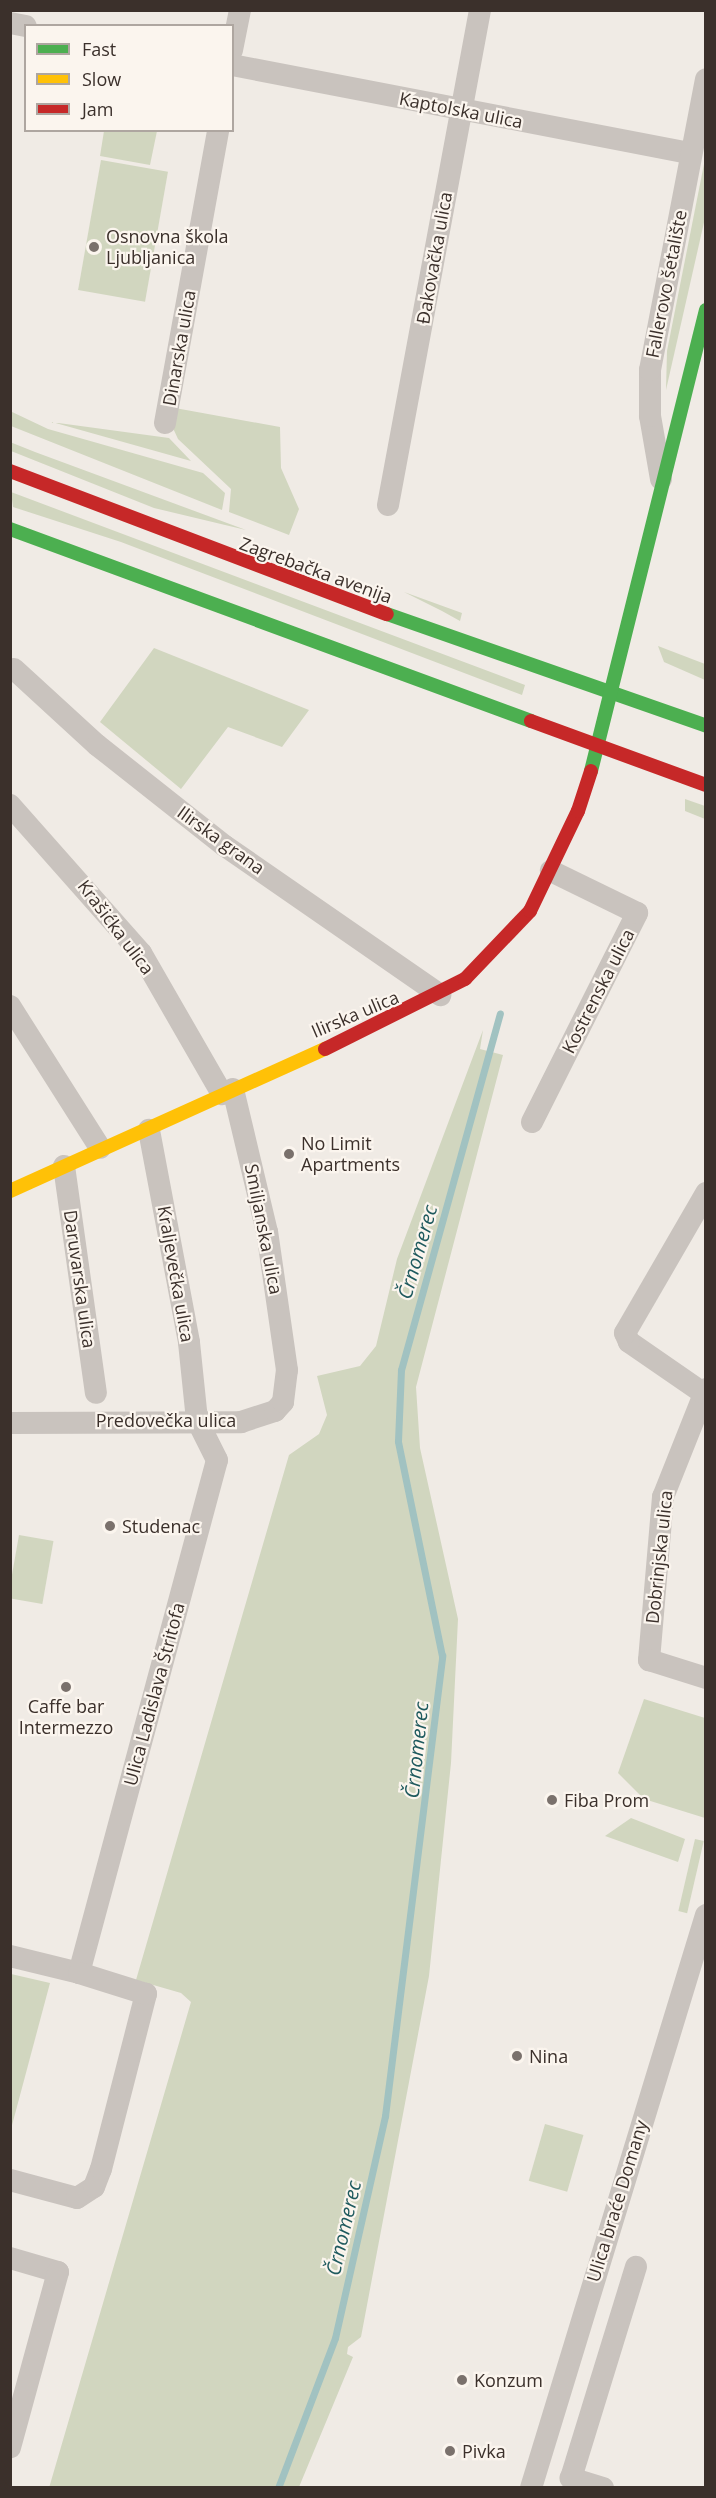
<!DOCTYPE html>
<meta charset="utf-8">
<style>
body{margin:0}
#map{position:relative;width:716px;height:2498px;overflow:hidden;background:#f0ebe5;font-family:"Open Sans",sans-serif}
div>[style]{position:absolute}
.green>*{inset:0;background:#d1d6bf;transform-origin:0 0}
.stream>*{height:7px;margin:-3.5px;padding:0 3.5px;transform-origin:3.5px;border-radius:3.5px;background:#a1c2c1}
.street>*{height:22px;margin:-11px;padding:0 11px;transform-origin:11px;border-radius:11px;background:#c9c3be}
.fast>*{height:14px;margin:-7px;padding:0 7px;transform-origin:7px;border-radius:7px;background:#4caf50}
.slow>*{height:14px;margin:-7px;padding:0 7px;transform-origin:7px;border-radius:7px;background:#ffc107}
.jam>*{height:14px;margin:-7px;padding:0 7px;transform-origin:7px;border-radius:7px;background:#c62828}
.dots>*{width:16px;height:16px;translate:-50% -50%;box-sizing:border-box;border:3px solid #fbf5ee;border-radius:50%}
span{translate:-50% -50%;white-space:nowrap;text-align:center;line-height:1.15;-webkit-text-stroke:4.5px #fbf5ee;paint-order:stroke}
.street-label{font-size:18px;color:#3b302b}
.poi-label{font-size:18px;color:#3b302b}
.left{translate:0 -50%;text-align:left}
.water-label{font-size:20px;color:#1f5a5e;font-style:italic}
.frame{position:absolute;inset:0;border:12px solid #3b302b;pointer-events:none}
.legend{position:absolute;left:24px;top:24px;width:210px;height:108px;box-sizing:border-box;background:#fbf5ee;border:2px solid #aea6a0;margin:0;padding:8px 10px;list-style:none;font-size:18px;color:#3b302b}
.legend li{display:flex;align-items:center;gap:12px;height:30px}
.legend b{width:30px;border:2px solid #aea6a0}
</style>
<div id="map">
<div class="green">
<div style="clip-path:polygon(104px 131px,157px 131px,150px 165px,100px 156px)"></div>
<div style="clip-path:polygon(705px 159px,705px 218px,666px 390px,667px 351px)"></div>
<div style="left:101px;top:160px;width:68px;height:132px;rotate:10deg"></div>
<div style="clip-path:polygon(175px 408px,280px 427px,281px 468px,299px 509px,289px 535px,229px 512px,231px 489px,178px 439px,172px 426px)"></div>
<div style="clip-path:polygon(10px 411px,48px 429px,203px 473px,225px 493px,222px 510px,11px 426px)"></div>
<div style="clip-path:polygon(51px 422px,169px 438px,191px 461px,52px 422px)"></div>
<div style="clip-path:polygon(10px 442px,35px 452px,246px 530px,154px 508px,11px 451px)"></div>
<div style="clip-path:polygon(11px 492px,525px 685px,522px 695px,121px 542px,13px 507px)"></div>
<div style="clip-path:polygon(404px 592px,462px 613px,460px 621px,442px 611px)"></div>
<div style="clip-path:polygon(658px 646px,705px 664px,705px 680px,664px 662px)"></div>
<div style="clip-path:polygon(154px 648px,309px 710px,282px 747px,228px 727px,181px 789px,100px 722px)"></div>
<div style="clip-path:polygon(685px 799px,705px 806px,705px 819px,685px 811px)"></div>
<div style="clip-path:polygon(483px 1030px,480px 1049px,503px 1055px,416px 1387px,420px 1448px,458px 1619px,451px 1763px,429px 1976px,361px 2337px,348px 2347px,347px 2354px,353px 2357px,299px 2487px,49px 2488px,191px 2002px,181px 1993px,136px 1980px,289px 1455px,319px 1434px,327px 1415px,317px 1376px,360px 1366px,376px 1346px,397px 1259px)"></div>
<div style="left:19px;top:1535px;width:35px;height:64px;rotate:10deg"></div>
<div style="clip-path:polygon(644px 1699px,705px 1718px,705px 1818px,644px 1799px,618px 1773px)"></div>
<div style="clip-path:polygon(631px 1818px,685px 1839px,678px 1862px,605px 1836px)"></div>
<div style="left:695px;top:1839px;width:9px;height:74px;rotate:13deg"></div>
<div style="clip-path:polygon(11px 1974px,50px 1983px,11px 2129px,10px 1975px)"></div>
<div style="left:545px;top:2124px;width:40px;height:59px;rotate:16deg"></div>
</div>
<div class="stream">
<div style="left:278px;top:2488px;width:160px;rotate:-69.2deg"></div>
<div style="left:335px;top:2338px;width:228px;rotate:-77.3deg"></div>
<div style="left:385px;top:2116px;width:464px;rotate:-82.9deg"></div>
<div style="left:442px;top:1656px;width:219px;rotate:-101.6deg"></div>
<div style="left:398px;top:1441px;width:71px;rotate:-87.6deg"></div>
<div style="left:401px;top:1370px;width:370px;rotate:-74.5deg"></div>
</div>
<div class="street">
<div style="left:10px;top:23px;width:16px;rotate:11deg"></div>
<div style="left:232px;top:50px;width:41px;rotate:-78.7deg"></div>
<div style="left:232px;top:65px;width:466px;rotate:10.9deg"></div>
<div style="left:165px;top:423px;width:298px;rotate:-79.7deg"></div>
<div style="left:661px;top:479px;width:64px;rotate:-99.9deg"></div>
<div style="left:650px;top:416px;width:46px;rotate:-90deg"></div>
<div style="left:650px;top:370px;width:296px;rotate:-79.1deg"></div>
<div style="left:388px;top:505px;width:503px;rotate:-79.47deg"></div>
<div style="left:14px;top:669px;width:113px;rotate:42.5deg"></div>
<div style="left:97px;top:745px;width:163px;rotate:38.3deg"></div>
<div style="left:225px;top:846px;width:262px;rotate:34.7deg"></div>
<div style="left:10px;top:805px;width:198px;rotate:48.5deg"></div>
<div style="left:141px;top:953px;width:163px;rotate:60.1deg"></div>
<div style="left:10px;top:1006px;width:168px;rotate:57.6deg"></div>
<div style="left:532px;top:1122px;width:234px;rotate:-63.3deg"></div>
<div style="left:637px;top:913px;width:96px;rotate:-154deg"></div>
<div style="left:64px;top:1166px;width:229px;rotate:82deg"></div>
<div style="left:706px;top:1389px;width:116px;rotate:111.7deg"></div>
<div style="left:663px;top:1497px;width:164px;rotate:94.9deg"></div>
<div style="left:649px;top:1660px;width:60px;rotate:17.5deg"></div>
<div style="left:703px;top:1393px;width:90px;rotate:-145.4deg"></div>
<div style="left:629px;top:1342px;width:10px;rotate:-114deg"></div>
<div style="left:625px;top:1333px;width:162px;rotate:-59.9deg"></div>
<div style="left:10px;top:1423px;width:231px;rotate:-0.2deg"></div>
<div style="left:241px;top:1422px;width:36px;rotate:-18deg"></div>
<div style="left:275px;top:1411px;width:12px;rotate:-48deg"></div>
<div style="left:283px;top:1402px;width:32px;rotate:-83deg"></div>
<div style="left:287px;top:1370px;width:139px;rotate:-98.2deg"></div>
<div style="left:267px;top:1232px;width:147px;rotate:-103.4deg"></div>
<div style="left:10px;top:1956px;width:71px;rotate:13.8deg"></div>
<div style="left:79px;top:1973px;width:531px;rotate:-74.94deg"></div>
<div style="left:217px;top:1460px;width:45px;rotate:-116.6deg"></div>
<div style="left:197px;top:1420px;width:78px;rotate:-95.9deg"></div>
<div style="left:189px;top:1342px;width:216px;rotate:-100.7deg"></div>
<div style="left:10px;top:2180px;width:69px;rotate:15deg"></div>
<div style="left:77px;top:2198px;width:20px;rotate:-33deg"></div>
<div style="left:94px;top:2187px;width:19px;rotate:-69deg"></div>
<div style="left:101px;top:2169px;width:181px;rotate:-75.6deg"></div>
<div style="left:146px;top:1994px;width:70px;rotate:-162.6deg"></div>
<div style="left:10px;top:2258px;width:50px;rotate:16.3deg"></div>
<div style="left:58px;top:2272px;width:182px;rotate:105.3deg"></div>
<div style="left:531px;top:2488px;width:599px;rotate:-73.02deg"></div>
<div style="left:603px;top:2488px;width:34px;rotate:-163deg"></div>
<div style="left:571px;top:2478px;width:221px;rotate:-72.9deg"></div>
</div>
<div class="fast">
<div style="left:10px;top:529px;width:555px;rotate:20.23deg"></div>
<div style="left:387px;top:614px;width:338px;rotate:19.3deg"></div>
<div style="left:591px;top:771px;width:475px;rotate:-76deg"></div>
</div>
<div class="slow">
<div style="left:10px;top:1191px;width:346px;rotate:-24.3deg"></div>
</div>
<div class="jam">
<div style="left:10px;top:471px;width:403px;rotate:20.8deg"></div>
<div style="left:531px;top:721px;width:186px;rotate:20.1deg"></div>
<div style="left:325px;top:1049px;width:157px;rotate:-26.6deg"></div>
<div style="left:465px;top:979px;width:94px;rotate:-46.3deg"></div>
<div style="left:530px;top:911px;width:111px;rotate:-64.4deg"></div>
<div style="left:578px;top:811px;width:42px;rotate:-72deg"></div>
</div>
<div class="dots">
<div style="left:94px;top:247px;background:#7a716c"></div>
<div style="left:289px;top:1154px;background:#7a716c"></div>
<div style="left:110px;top:1526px;background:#7a716c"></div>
<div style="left:66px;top:1687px;background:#7a716c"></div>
<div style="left:552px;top:1800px;background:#7a716c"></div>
<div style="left:517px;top:2056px;background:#7a716c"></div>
<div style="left:462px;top:2380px;background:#7a716c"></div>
<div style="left:450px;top:2451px;background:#7a716c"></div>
</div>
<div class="street-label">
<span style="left:461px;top:110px;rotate:11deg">Kaptolska ulica</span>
<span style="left:434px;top:258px;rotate:-80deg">Đakovačka ulica</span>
<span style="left:666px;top:284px;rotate:-79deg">Fallerovo šetalište</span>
<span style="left:179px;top:348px;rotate:-80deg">Dinarska ulica</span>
<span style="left:316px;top:570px;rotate:20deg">Zagrebačka avenija</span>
<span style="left:221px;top:840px;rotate:36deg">Ilirska grana</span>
<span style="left:116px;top:927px;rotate:53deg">Krašićka ulica</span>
<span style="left:598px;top:991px;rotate:-63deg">Kostrenska ulica</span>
<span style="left:355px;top:1014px;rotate:-23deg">Ilirska ulica</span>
<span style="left:264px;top:1229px;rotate:79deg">Smiljanska ulica</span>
<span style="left:176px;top:1274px;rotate:80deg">Kraljevečka ulica</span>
<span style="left:80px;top:1279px;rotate:82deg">Daruvarska ulica</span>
<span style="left:166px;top:1420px">Predovečka ulica</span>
<span style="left:659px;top:1557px;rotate:-84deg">Dobrinjska ulica</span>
<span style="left:154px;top:1694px;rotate:-75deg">Ulica Ladislava Štritofa</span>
<span style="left:617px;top:2201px;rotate:-73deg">Ulica braće Domany</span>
</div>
<div class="poi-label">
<span class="left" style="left:106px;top:247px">Osnovna škola<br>Ljubljanica</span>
<span class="left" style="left:301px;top:1154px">No Limit<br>Apartments</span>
<span class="left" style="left:122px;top:1526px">Studenac</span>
<span style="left:66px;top:1717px">Caffe bar<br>Intermezzo</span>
<span class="left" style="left:564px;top:1800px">Fiba Prom</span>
<span class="left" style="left:529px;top:2056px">Nina</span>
<span class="left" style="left:474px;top:2380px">Konzum</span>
<span class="left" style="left:462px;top:2451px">Pivka</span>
</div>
<div class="water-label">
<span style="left:417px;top:1252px;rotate:-74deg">Črnomerec</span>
<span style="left:416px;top:1750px;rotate:-84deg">Črnomerec</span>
<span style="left:343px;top:2228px;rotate:-77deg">Črnomerec</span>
</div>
<div class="frame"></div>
<ul class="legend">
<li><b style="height:8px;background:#4caf50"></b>Fast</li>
<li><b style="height:8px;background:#ffc107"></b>Slow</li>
<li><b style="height:8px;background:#c62828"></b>Jam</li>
</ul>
</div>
